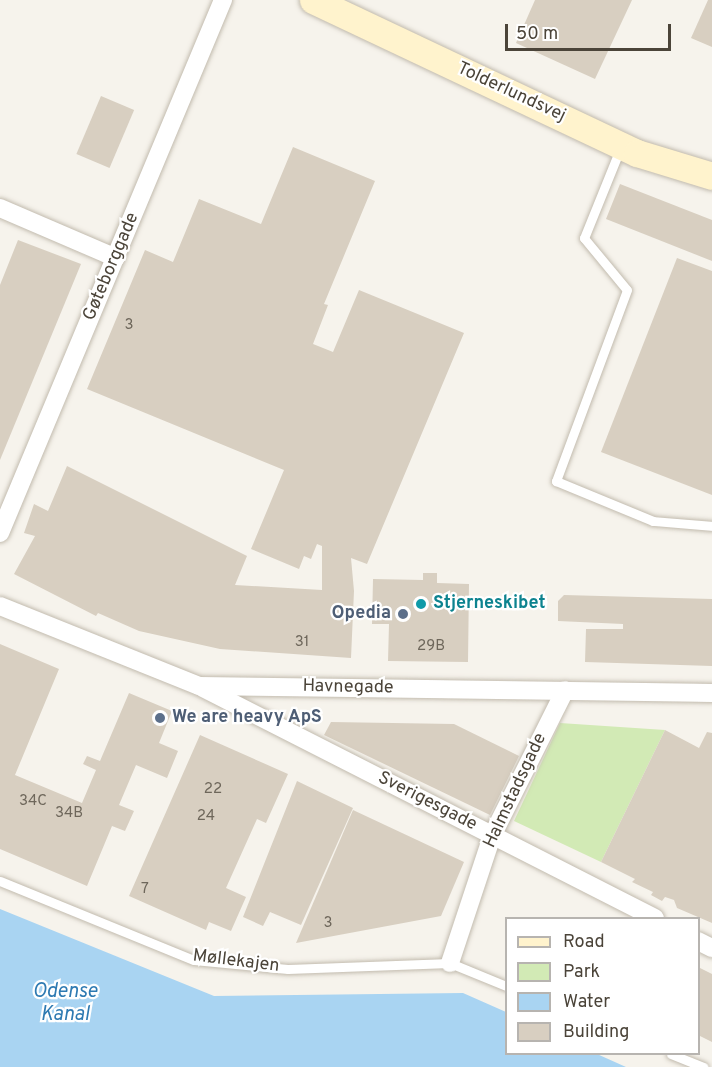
<!DOCTYPE html>
<meta charset="utf-8">
<style>
body{margin:0}
#map{position:relative;width:712px;height:1067px;overflow:hidden;background:#f6f3ec;font-family:Overpass,sans-serif}
div>[style]{position:absolute}
.green>*{inset:0;background:#d2eab5}
.water>*{inset:0;background:#a9d4f2}
.building>*{inset:0;background:#d8cfc1;transform-origin:0 0}
.roads{filter:drop-shadow(0 0 2px #c2bbae) drop-shadow(0 0 2px #c2bbae)}
.lane>*{height:9px;margin:-4.5px;padding:0 4.5px;transform-origin:4.5px;border-radius:4.5px;background:#fff}
.street>*{height:18px;margin:-9px;padding:0 9px;transform-origin:9px;border-radius:9px;background:#fff}
.secondary>*{height:27px;margin:-13.5px;padding:0 13.5px;transform-origin:13.5px;border-radius:13.5px;background:#fff3cd}
.dots>*{width:16px;height:16px;translate:-50% -50%;box-sizing:border-box;border:3px solid #fff;border-radius:50%}
span{translate:-50% -50%;white-space:nowrap;text-align:center;line-height:1.15;-webkit-text-stroke:4.5px #fff;paint-order:stroke}
.number-label{font-size:15px;color:#6e675b}
.number-label span{-webkit-text-stroke-width:0}
.street-label{font-size:18px;color:#4b4439}
.culture-label{font-size:18px;color:#0d838f;font-weight:700}
.left{translate:0 -50%;text-align:left}
.service-label{font-size:18px;color:#4e5e75;font-weight:700}
.right{translate:-100% -50%;text-align:right}
.water-label{font-size:20px;color:#2e7ab2;font-style:italic}
.legend{position:absolute;left:505px;top:917px;width:195px;height:138px;box-sizing:border-box;background:#fff;border:2px solid #b7b4b0;margin:0;padding:8px 10px;list-style:none;font-size:18px;color:#4b4439}
.legend li{display:flex;align-items:center;gap:12px;height:30px}
.legend b{width:30px;border:2px solid #b7b4b0}
.scale{position:absolute;left:505px;top:24px;width:166px;height:27px;box-sizing:border-box;border:3px solid #4b4439;border-top:0;padding-left:8px;font-size:18px;line-height:21px;white-space:nowrap;color:#4b4439;-webkit-text-stroke:4px #fff;paint-order:stroke}
</style>
<div id="map">
<div class="green">
<div style="clip-path:polygon(560px 723px,665px 730px,601px 862px,514px 821px)"></div>
</div>
<div class="water">
<div style="clip-path:polygon(0 909px,214px 996px,463px 993px,506px 1012px,506px 1054px,597px 1054px,626px 1067px,0 1067px)"></div>
</div>
<div class="building">
<div style="clip-path:polygon(535px 0,632px 0,595px 79px,516px 43px)"></div>
<div style="clip-path:polygon(708px 0,712px 0,712px 47px,691px 38px)"></div>
<div style="left:101px;top:96px;width:36px;height:63px;rotate:23deg"></div>
<div style="clip-path:polygon(293px 147px,375px 181px,324px 304px,328px 305px,313px 344px,333px 352px,359px 290px,464px 333px,367px 564px,351px 558px,354px 591px,351px 658px,220px 649px,139px 631px,98px 613px,96px 616px,14px 574px,35px 536px,24px 533px,34px 504px,48px 511px,67px 466px,247px 556px,235px 585px,322px 590px,322px 546px,317px 544px,311px 559px,304px 556px,299px 569px,251px 549px,284px 470px,87px 389px,145px 250px,173px 262px,199px 199px,261px 224px)"></div>
<div style="clip-path:polygon(620px 184px,712px 220px,712px 261px,606px 219px)"></div>
<div style="clip-path:polygon(18px 240px,81px 264px,0 460px,0 285px)"></div>
<div style="clip-path:polygon(677px 258px,712px 271px,712px 495px,601px 452px)"></div>
<div style="clip-path:polygon(423px 573px,437px 573px,437px 583px,469px 584px,468px 662px,388px 661px,389px 624px,372px 624px,373px 579px,423px 580px)"></div>
<div style="clip-path:polygon(564px 595px,712px 599px,712px 666px,585px 662px,586px 629px,623px 629px,623px 624px,558px 621px,558px 601px)"></div>
<div style="clip-path:polygon(0 644px,59px 669px,15px 775px,82px 803px,96px 770px,83px 764px,87px 756px,100px 761px,129px 693px,172px 711px,159px 743px,178px 751px,167px 778px,136px 765px,119px 805px,134px 811px,125px 831px,112px 826px,87px 886px,0 849px)"></div>
<div style="clip-path:polygon(331px 722px,454px 724px,519px 756px,490px 815px,324px 735px)"></div>
<div style="clip-path:polygon(665px 730px,699px 748px,707px 732px,712px 733px,712px 923px,677px 908px,674px 900px,665px 897px,662px 901px,651px 895px,653px 892px,632px 882px,635px 879px,601px 862px)"></div>
<div style="clip-path:polygon(200px 735px,288px 774px,266px 823px,257px 819px,226px 888px,246px 897px,231px 931px,209px 922px,206px 930px,129px 896px)"></div>
<div style="clip-path:polygon(297px 781px,353px 808px,301px 925px,270px 912px,263px 926px,243px 917px)"></div>
<div style="clip-path:polygon(353px 810px,464px 862px,441px 916px,296px 943px)"></div>
<div style="clip-path:polygon(698px 967px,712px 974px,712px 1042px,698px 1035px)"></div>
</div>
<div class="roads">
<div class="lane">
<div style="left:620px;top:149px;width:96px;rotate:112deg"></div>
<div style="left:584px;top:238px;width:67px;rotate:50.4deg"></div>
<div style="left:627px;top:290px;width:204px;rotate:110.4deg"></div>
<div style="left:556px;top:481px;width:105px;rotate:22.4deg"></div>
<div style="left:653px;top:521px;width:59px;rotate:4.8deg"></div>
<div style="left:0;top:881px;width:209px;rotate:22.2deg"></div>
<div style="left:194px;top:960px;width:94px;rotate:5.5deg"></div>
<div style="left:288px;top:969px;width:162px;rotate:-2.1deg"></div>
<div style="left:450px;top:963px;width:61px;rotate:22.3deg"></div>
<div style="left:671px;top:1054px;width:35px;rotate:22deg"></div>
</div>
<div class="street">
<div style="left:0;top:208px;width:126px;rotate:23.3deg"></div>
<div style="left:0;top:533px;width:578px;rotate:-67.3deg"></div>
<div style="left:0;top:606px;width:214px;rotate:21.9deg"></div>
<div style="left:199px;top:686px;width:513px;rotate:0.78deg"></div>
<div style="left:203px;top:688px;width:507px;rotate:26.97deg"></div>
<div style="left:698px;top:941px;width:16px;rotate:27deg"></div>
<div style="left:450px;top:963px;width:134px;rotate:-71.7deg"></div>
<div style="left:492px;top:836px;width:163px;rotate:-63.4deg"></div>
</div>
<div class="secondary">
<div style="left:313px;top:0;width:358px;rotate:25.3deg"></div>
<div style="left:637px;top:153px;width:78px;rotate:17deg"></div>
</div>
</div>
<div class="dots">
<div style="left:421px;top:604px;background:#0f9aa8"></div>
<div style="left:403px;top:614px;background:#5c6f8a"></div>
<div style="left:160px;top:718px;background:#5c6f8a"></div>
</div>
<div class="number-label">
<span style="left:129px;top:326px">3</span>
<span style="left:302px;top:643px">31</span>
<span style="left:431px;top:647px">29B</span>
<span style="left:213px;top:790px">22</span>
<span style="left:33px;top:802px">34C</span>
<span style="left:69px;top:814px">34B</span>
<span style="left:206px;top:817px">24</span>
<span style="left:145px;top:890px">7</span>
<span style="left:328px;top:924px">3</span>
</div>
<div class="street-label">
<span style="left:511px;top:93px;rotate:25deg">Tolderlundsvej</span>
<span style="left:112px;top:267px;rotate:-67deg">Gøteborggade</span>
<span style="left:348px;top:688px;rotate:1deg">Havnegade</span>
<span style="left:516px;top:791px;rotate:-65deg">Halmstadsgade</span>
<span style="left:427px;top:802px;rotate:27deg">Sverigesgade</span>
<span style="left:236px;top:962px;rotate:7deg">Møllekajen</span>
</div>
<div class="culture-label">
<span class="left" style="left:433px;top:604px">Stjerneskibet</span>
</div>
<div class="service-label">
<span class="right" style="left:391px;top:614px">Opedia</span>
<span class="left" style="left:172px;top:718px">We are heavy ApS</span>
</div>
<div class="water-label">
<span style="left:65px;top:1004px">Odense<br>Kanal</span>
</div>
<ul class="legend">
<li><b style="height:8px;background:#fff3cd"></b>Road</li>
<li><b style="height:16px;background:#d2eab5"></b>Park</li>
<li><b style="height:16px;background:#a9d4f2"></b>Water</li>
<li><b style="height:16px;background:#d8cfc1"></b>Building</li>
</ul>
<div class="scale">50 m</div>
</div>
